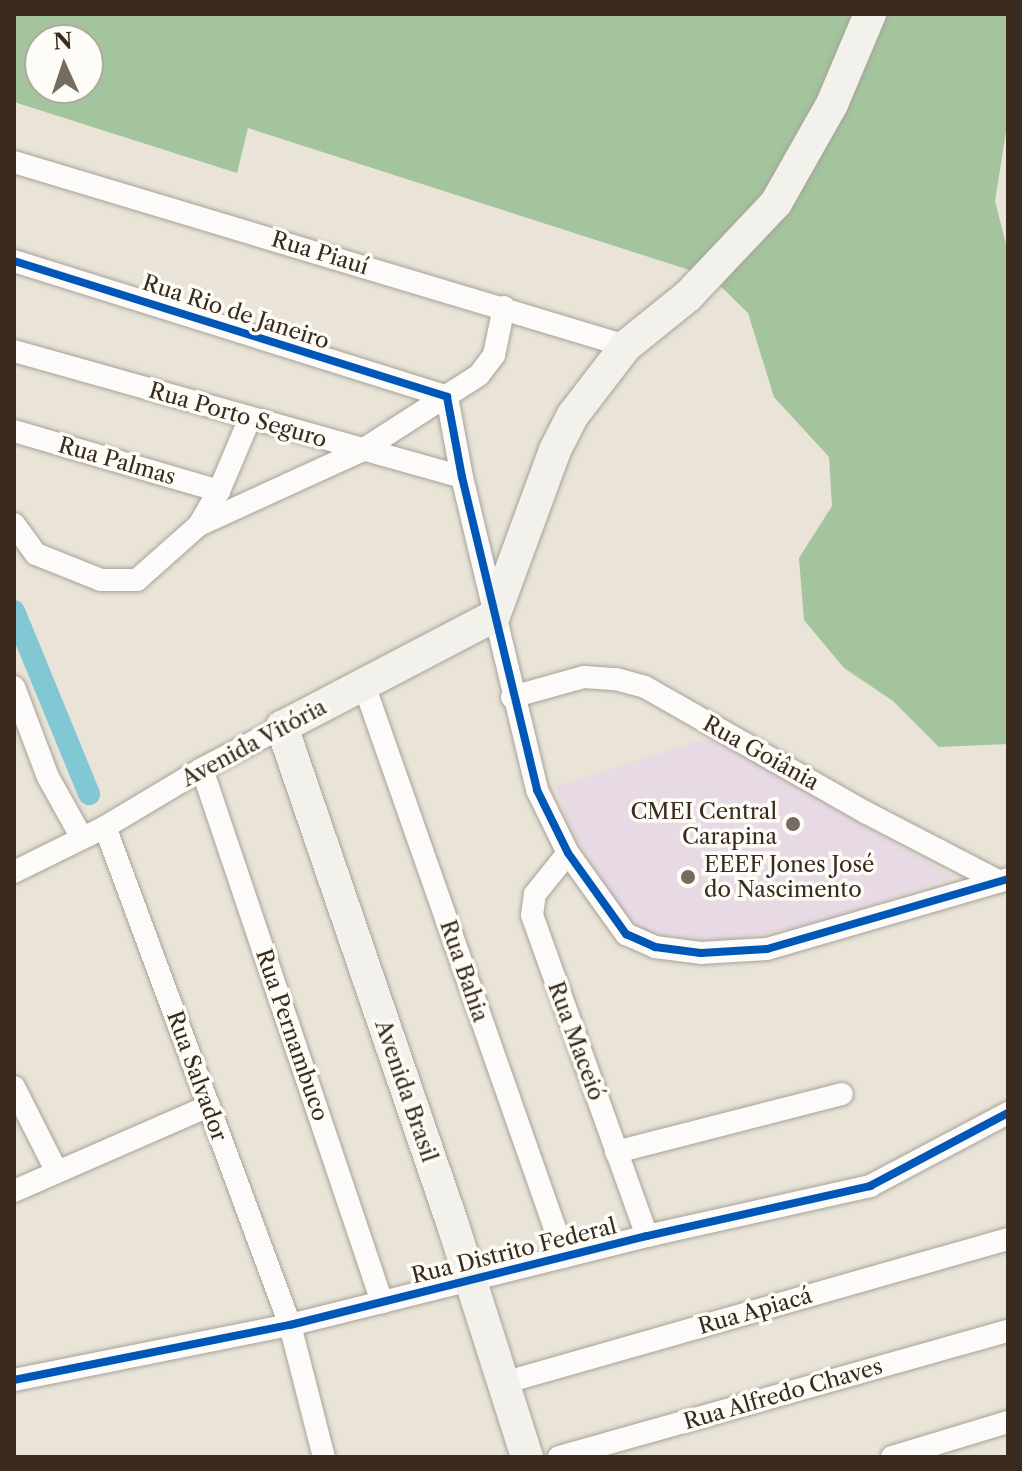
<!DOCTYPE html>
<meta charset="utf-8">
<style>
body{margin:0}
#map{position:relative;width:1022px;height:1471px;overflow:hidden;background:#e9e4d7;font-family:"Libre Caslon Text",serif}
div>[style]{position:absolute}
.built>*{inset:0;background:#e8dae4}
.forest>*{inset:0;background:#a3c49d}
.canal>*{height:22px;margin:-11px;padding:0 11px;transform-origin:11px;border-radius:11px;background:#81c7d4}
.roads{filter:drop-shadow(0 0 2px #a7a299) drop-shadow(0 0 2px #a7a299)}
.street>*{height:22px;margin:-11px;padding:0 11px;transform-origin:11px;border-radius:11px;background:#fcfbf9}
.secondary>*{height:32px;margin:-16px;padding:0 16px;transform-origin:16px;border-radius:16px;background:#f3f1eb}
.cycleway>*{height:8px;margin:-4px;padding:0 4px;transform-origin:4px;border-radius:4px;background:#0057b8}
.dots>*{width:22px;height:22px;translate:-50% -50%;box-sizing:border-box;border:4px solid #fdfcf7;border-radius:50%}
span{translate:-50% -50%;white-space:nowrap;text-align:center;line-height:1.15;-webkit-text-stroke:7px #fdfcf7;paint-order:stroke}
.street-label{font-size:22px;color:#3b2a1e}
.poi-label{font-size:22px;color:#3b2a1e}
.right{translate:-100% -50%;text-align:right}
.left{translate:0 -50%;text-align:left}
.frame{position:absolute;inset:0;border:16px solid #3b2a1e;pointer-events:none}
.north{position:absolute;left:24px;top:24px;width:80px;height:80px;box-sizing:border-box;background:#fdfcf7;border:2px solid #afa8a0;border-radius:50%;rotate:357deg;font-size:22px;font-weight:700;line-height:32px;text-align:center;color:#3b2a1e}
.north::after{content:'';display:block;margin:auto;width:28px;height:36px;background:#786b5f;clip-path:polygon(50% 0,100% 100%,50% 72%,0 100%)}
</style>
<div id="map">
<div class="built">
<div style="clip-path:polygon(716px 735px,769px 771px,953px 877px,821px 922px,716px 943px,633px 929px,571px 832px,556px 787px)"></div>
</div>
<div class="forest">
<div style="clip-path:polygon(evenodd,14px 14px,1008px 14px,1008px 119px,995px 201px,1008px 252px,1008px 744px,939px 747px,893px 701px,844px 668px,804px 620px,799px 558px,832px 506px,829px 457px,774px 397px,748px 313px,711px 277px,248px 128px,237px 173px,14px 102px,14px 14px,40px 40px,88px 40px,88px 88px,40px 88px,40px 40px)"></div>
</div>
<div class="canal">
<div style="left:14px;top:611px;width:198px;rotate:67.7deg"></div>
</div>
<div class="roads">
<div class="street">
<div style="left:14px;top:162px;width:639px;rotate:16.73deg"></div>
<div style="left:14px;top:261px;width:454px;rotate:17.4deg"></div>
<div style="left:447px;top:397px;width:81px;rotate:79.4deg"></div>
<div style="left:462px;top:477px;width:322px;rotate:76.5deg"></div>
<div style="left:537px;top:790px;width:70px;rotate:63.8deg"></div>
<div style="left:568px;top:853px;width:100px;rotate:54.4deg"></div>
<div style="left:626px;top:934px;width:32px;rotate:24deg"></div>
<div style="left:655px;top:947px;width:46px;rotate:7.4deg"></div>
<div style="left:701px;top:953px;width:66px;rotate:-3.5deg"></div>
<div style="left:767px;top:949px;width:251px;rotate:-16.2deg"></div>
<div style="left:14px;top:351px;width:465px;rotate:15.7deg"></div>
<div style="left:14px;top:431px;width:214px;rotate:16.3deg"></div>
<div style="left:14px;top:524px;width:37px;rotate:54deg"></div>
<div style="left:36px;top:554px;width:70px;rotate:21.8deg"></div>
<div style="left:101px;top:580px;width:36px"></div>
<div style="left:137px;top:580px;width:83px;rotate:-41.6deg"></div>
<div style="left:199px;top:525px;width:39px;rotate:-60deg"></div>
<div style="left:219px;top:491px;width:79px;rotate:-67deg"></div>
<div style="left:199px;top:525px;width:178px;rotate:-24.6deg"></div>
<div style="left:361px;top:451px;width:140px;rotate:-32.8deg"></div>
<div style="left:479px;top:375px;width:25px;rotate:-53deg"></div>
<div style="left:494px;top:355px;width:49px;rotate:-78.2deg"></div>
<div style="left:364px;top:685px;width:606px;rotate:70.64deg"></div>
<div style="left:14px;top:687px;width:96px;rotate:69.3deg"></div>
<div style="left:48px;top:777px;width:70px;rotate:60.9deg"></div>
<div style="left:512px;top:697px;width:75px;rotate:-15.5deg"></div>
<div style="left:584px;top:677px;width:32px;rotate:4deg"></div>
<div style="left:616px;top:679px;width:30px;rotate:15deg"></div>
<div style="left:645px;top:687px;width:255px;rotate:29.6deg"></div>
<div style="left:867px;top:813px;width:148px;rotate:27.4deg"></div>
<div style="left:202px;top:769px;width:563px;rotate:71.34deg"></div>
<div style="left:105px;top:827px;width:531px;rotate:69.62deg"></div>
<div style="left:290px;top:1325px;width:136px;rotate:75.6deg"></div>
<div style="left:568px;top:853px;width:53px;rotate:128.8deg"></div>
<div style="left:535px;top:894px;width:21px;rotate:98deg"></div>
<div style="left:532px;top:915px;width:341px;rotate:70.3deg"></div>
<div style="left:14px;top:872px;width:102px;rotate:-26.3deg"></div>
<div style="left:105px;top:827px;width:113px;rotate:-30.9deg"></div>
<div style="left:202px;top:769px;width:90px;rotate:-27.7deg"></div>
<div style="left:14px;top:1087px;width:93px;rotate:63.2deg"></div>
<div style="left:616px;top:1152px;width:233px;rotate:-14.4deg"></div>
<div style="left:14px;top:1191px;width:213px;rotate:-23.6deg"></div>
<div style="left:14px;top:1380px;width:281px;rotate:-11.3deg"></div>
<div style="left:290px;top:1325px;width:368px;rotate:-14deg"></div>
<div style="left:647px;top:1236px;width:229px;rotate:-12.6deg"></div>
<div style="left:870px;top:1186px;width:156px;rotate:-27.9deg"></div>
<div style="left:503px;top:1383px;width:525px;rotate:-15.92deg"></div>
<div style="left:559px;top:1457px;width:466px;rotate:-15.7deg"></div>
<div style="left:892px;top:1457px;width:121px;rotate:-16.8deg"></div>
</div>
<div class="secondary">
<div style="left:527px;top:1457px;width:244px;rotate:-107.7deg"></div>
<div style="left:453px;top:1225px;width:527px;rotate:-108.95deg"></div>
<div style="left:282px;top:727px;width:239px;rotate:-27.6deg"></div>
<div style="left:494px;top:616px;width:177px;rotate:-69.8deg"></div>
<div style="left:555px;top:450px;width:39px;rotate:-63deg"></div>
<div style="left:573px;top:415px;width:87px;rotate:-52.5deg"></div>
<div style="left:626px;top:346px;width:80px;rotate:-38.9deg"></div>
<div style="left:688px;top:296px;width:128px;rotate:-46.6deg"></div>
<div style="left:776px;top:203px;width:114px;rotate:-60.5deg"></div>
<div style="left:832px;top:104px;width:98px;rotate:-67.1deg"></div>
</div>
</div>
<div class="cycleway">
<div style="left:14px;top:261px;width:454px;rotate:17.4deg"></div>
<div style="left:447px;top:397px;width:81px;rotate:79.4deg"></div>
<div style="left:462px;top:477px;width:322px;rotate:76.5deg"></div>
<div style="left:537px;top:790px;width:70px;rotate:63.8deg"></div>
<div style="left:568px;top:853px;width:100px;rotate:54.4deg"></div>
<div style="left:626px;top:934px;width:32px;rotate:24deg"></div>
<div style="left:655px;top:947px;width:46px;rotate:7.4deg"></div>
<div style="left:701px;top:953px;width:66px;rotate:-3.5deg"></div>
<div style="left:767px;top:949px;width:251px;rotate:-16.2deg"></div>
<div style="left:14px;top:1380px;width:281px;rotate:-11.3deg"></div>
<div style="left:290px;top:1325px;width:368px;rotate:-14deg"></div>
<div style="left:647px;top:1236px;width:229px;rotate:-12.6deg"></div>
<div style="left:870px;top:1186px;width:156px;rotate:-27.9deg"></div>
</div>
<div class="dots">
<div style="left:793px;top:824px;background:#786b5f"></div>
<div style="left:688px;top:877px;background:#786b5f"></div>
</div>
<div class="street-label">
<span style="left:320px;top:253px;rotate:17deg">Rua Piauí</span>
<span style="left:236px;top:312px;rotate:18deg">Rua Rio de Janeiro</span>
<span style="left:238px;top:415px;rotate:16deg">Rua Porto Seguro</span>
<span style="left:117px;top:461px;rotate:16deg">Rua Palmas</span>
<span style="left:254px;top:743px;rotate:-28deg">Avenida Vitória</span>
<span style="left:761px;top:753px;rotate:29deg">Rua Goiânia</span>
<span style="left:464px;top:971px;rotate:71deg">Rua Bahia</span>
<span style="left:292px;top:1035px;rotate:71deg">Rua Pernambuco</span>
<span style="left:576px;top:1041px;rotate:70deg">Rua Maceió</span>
<span style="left:197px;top:1076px;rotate:70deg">Rua Salvador</span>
<span style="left:406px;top:1091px;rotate:71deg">Avenida Brasil</span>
<span style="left:514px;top:1251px;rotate:-14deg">Rua Distrito Federal</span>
<span style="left:755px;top:1311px;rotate:-16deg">Rua Apiacá</span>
<span style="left:783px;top:1394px;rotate:-16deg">Rua Alfredo Chaves</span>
</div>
<div class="poi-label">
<span class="right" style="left:777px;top:824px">CMEI Central<br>Carapina</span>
<span class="left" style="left:704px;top:877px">EEEF Jones José<br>do Nascimento</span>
</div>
<div class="frame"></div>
<div class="north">N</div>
</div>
